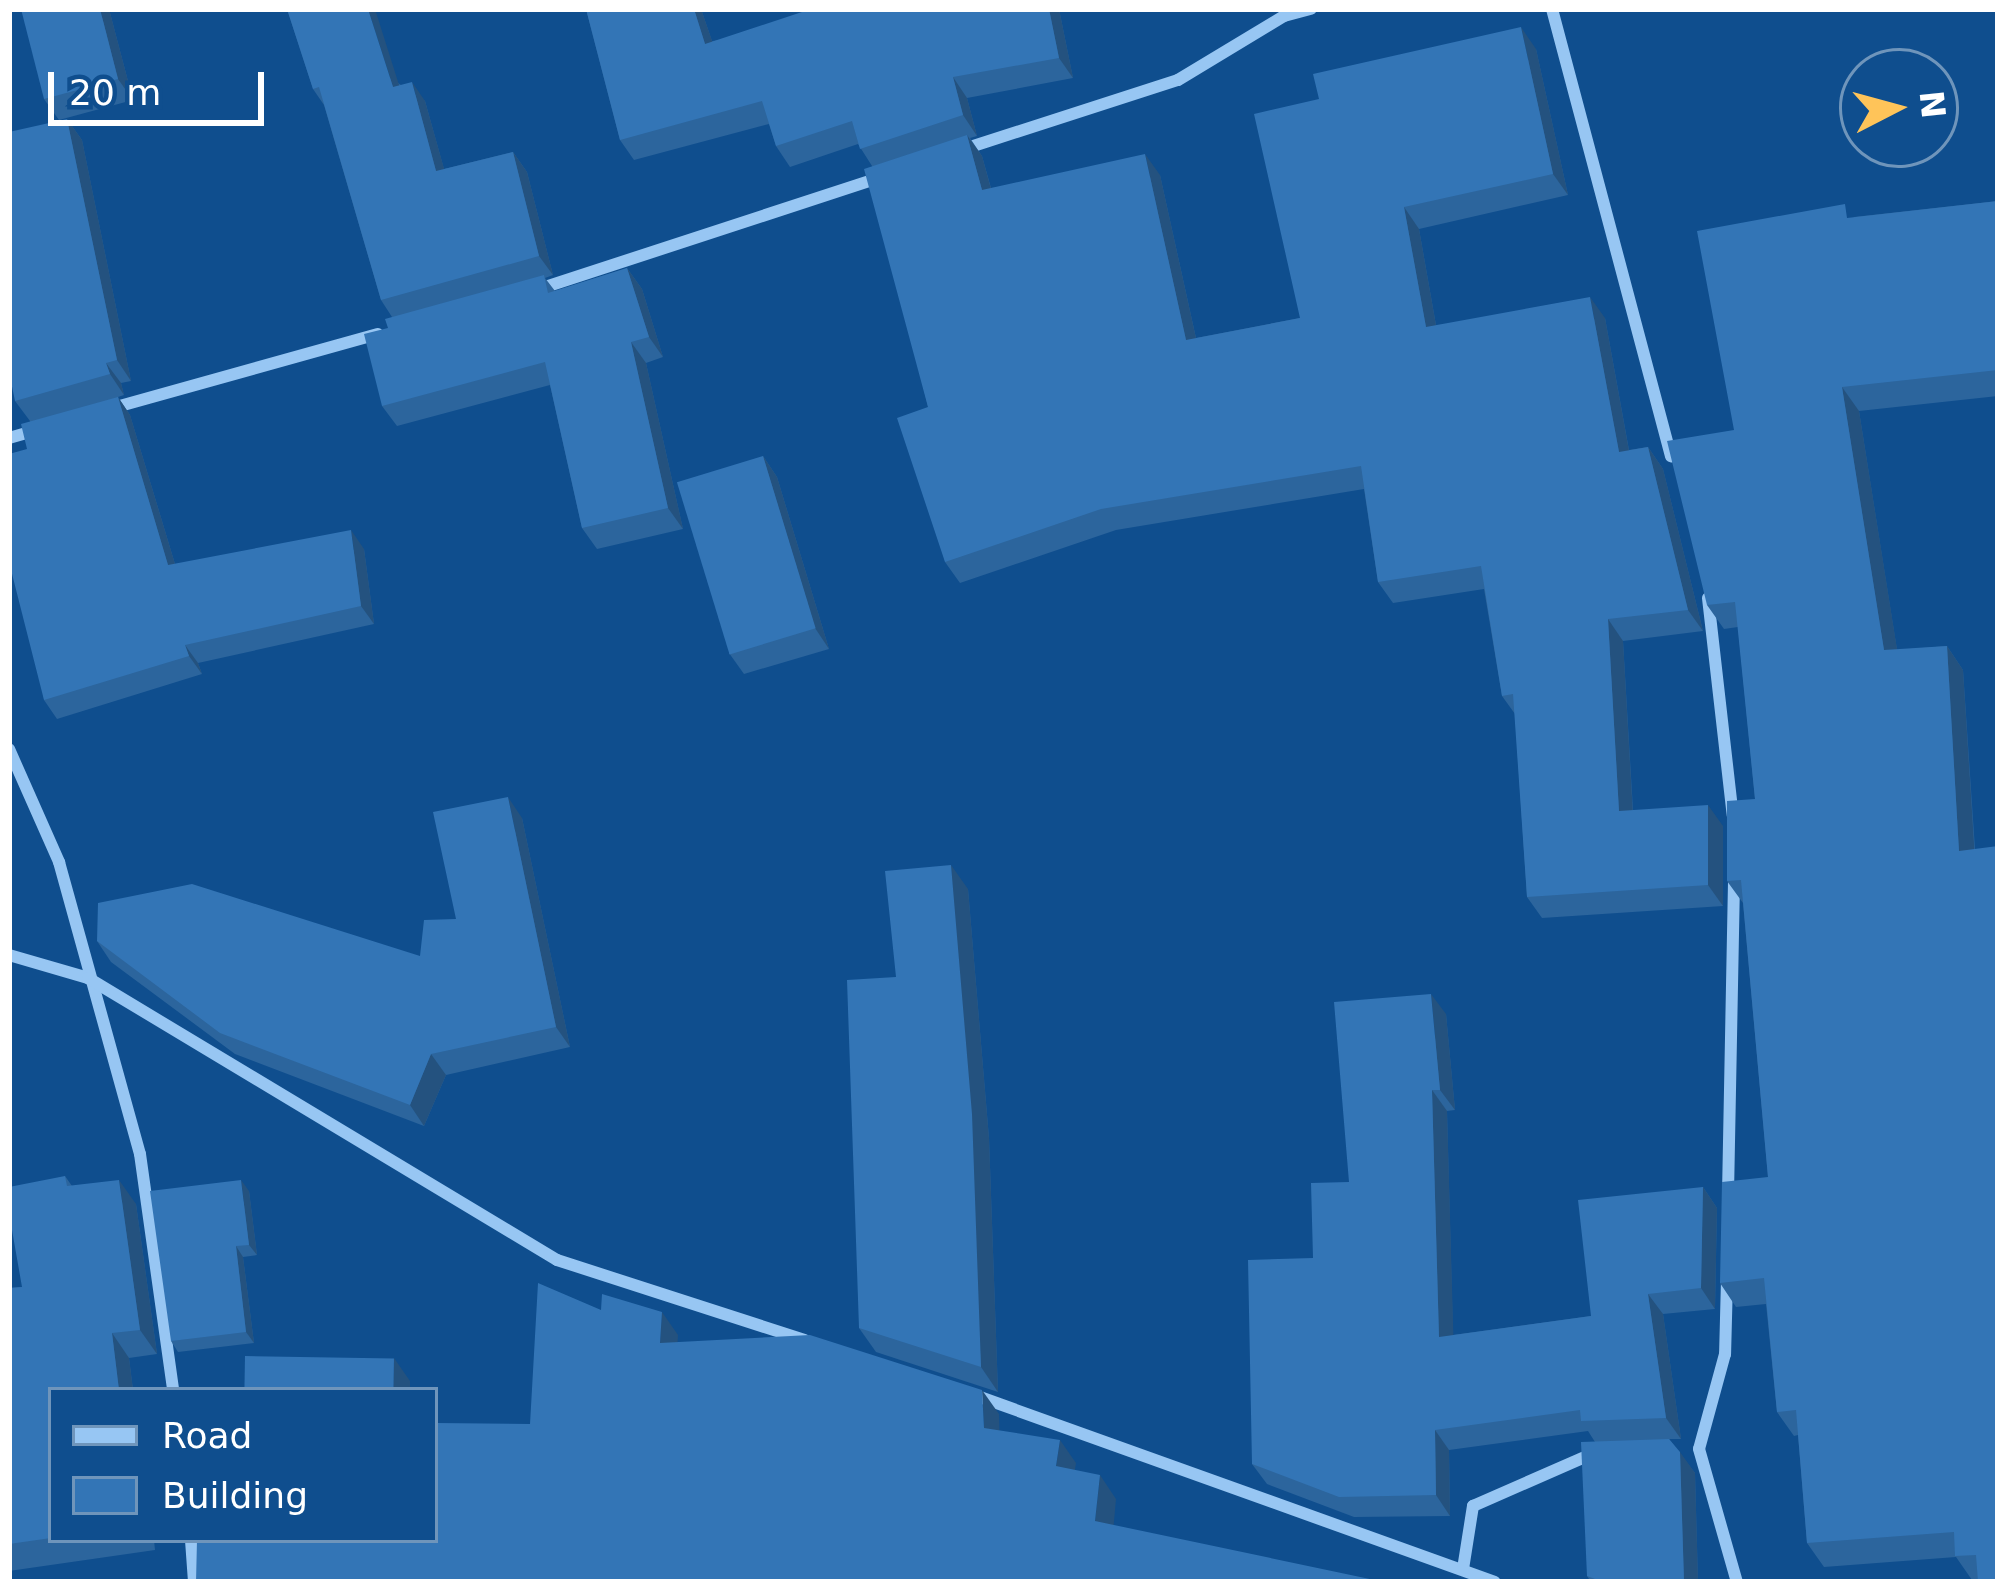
<!DOCTYPE html>
<style>
body{margin:0}
#map{position:relative;width:2007px;height:1591px;overflow:hidden;background:#0f4e8e;font-family:"DejaVu Sans",sans-serif}
div>[style]{position:absolute}
.street>*{height:12px;margin:-6px;padding:0 6px;transform-origin:6px;border-radius:6px;background:#97c6f3}
.wall>*{inset:0;background:#2c659d}
.shaded-wall>*{inset:0;background:#24527f}
.building>*{inset:0;background:#3375b6;transform-origin:0 0}
span{translate:-50% -50%;white-space:nowrap;text-align:center;line-height:1.15;-webkit-text-stroke:12px #0f4e8e;paint-order:stroke}
.frame{position:absolute;inset:0;border:12px solid #fff;pointer-events:none}
.legend{position:absolute;left:48px;top:1387px;width:390px;height:156px;box-sizing:border-box;background:#0f4e8e;border:3px solid #6f95bb;margin:0;padding:15px 21px;list-style:none;font-size:36px;color:#fff}
.legend li{display:flex;align-items:center;gap:24px;height:60px}
.legend b{width:60px;border:3px solid #6f95bb}
.north{position:absolute;left:1839px;top:48px;width:120px;height:120px;box-sizing:border-box;background:#0f4e8e;border:3px solid #6f95bb;border-radius:50%;rotate:84deg;font-size:33px;font-weight:700;line-height:48px;text-align:center;color:#fff}
.north::after{content:'';display:block;margin:auto;width:42px;height:54px;background:#ffc459;clip-path:polygon(50% 0,100% 100%,50% 72%,0 100%)}
.scale{position:absolute;left:48px;top:72px;width:216px;height:54px;box-sizing:border-box;border:6px solid #fff;border-top:0;padding-left:15px;font-size:36px;line-height:42px;white-space:nowrap;color:#fff;-webkit-text-stroke:9px #0f4e8e;paint-order:stroke}
</style>
<div id="map">
<div class="street">
<div style="left:1552px;top:9px;width:463px;rotate:75.1deg"></div>
<div style="left:964px;top:149px;width:225px;rotate:-17.9deg"></div>
<div style="left:1178px;top:80px;width:124px;rotate:-31.1deg"></div>
<div style="left:1284px;top:16px;width:28px;rotate:-15deg"></div>
<div style="left:536px;top:290px;width:364px;rotate:-18.1deg"></div>
<div style="left:109px;top:409px;width:279px;rotate:-15.6deg"></div>
<div style="left:9px;top:438px;width:29px;rotate:-16deg"></div>
<div style="left:1708px;top:598px;width:219px;rotate:83.5deg"></div>
<div style="left:9px;top:749px;width:124px;rotate:66.1deg"></div>
<div style="left:59px;top:862px;width:303px;rotate:74.5deg"></div>
<div style="left:140px;top:1154px;width:238px;rotate:82deg"></div>
<div style="left:9px;top:955px;width:82px;rotate:16.2deg"></div>
<div style="left:88px;top:978px;width:547px;rotate:31.02deg"></div>
<div style="left:557px;top:1260px;width:260px;rotate:17.9deg"></div>
<div style="left:1728px;top:1194px;width:316px;rotate:-88.9deg"></div>
<div style="left:1727px;top:1280px;width:74px;rotate:91.5deg"></div>
<div style="left:1725px;top:1354px;width:98px;rotate:105.3deg"></div>
<div style="left:1699px;top:1449px;width:138px;rotate:74.1deg"></div>
<div style="left:977px;top:1396px;width:550px;rotate:19.75deg"></div>
<div style="left:191px;top:1540px;width:42px;rotate:85.9deg"></div>
<div style="left:1463px;top:1569px;width:64px;rotate:-81deg"></div>
<div style="left:1473px;top:1506px;width:134px;rotate:-23.7deg"></div>
</div>
<div class="wall">
<div style="clip-path:polygon(109px 9px,133px 100px,59px 120px,44px 99px)"></div>
<div style="clip-path:polygon(287px 9px,425px 101px,444px 169px,513px 152px,527px 172px,553px 275px,545px 278px,555px 291px,627px 268px,642px 289px,663px 357px,646px 363px,683px 529px,597px 549px,582px 528px,550px 385px,397px 426px,382px 406px,388px 328px,392px 317px,381px 300px,324px 105px,313px 89px)"></div>
<div style="clip-path:polygon(586px 9px,701px 9px,712px 41px,1059px 9px,1073px 78px,967px 98px,977px 136px,970px 138px,982px 156px,991px 188px,1160px 175px,1196px 338px,1300px 318px,1536px 49px,1568px 195px,1419px 229px,1436px 325px,1605px 318px,1629px 450px,1648px 447px,1663px 469px,1703px 631px,1623px 641px,1633px 810px,1723px 826px,1723px 906px,1542px 918px,1527px 897px,1515px 714px,1502px 696px,1484px 589px,1393px 603px,1378px 582px,1364px 489px,1116px 530px,960px 583px,945px 562px,928px 407px,872px 166px,858px 144px,790px 167px,776px 146px,769px 124px,634px 160px,620px 140px)"></div>
<div style="clip-path:polygon(67px 119px,82px 140px,131px 381px,121px 383px,124px 395px,118px 397px,130px 415px,175px 564px,364px 549px,374px 624px,198px 663px,202px 674px,57px 719px,44px 700px,27px 449px,30px 421px,15px 401px)"></div>
<div style="clip-path:polygon(1998px 201px,1998px 396px,1859px 411px,1897px 650px,1947px 646px,1963px 670px,1975px 849px,1978px 1579px,1972px 1580px,1956px 1557px,1824px 1567px,1807px 1543px,1798px 1435px,1794px 1436px,1777px 1412px,1766px 1304px,1736px 1307px,1720px 1283px,1768px 1177px,1743px 903px,1727px 881px,1755px 799px,1738px 627px,1724px 629px,1707px 605px,1734px 430px,1854px 217px)"></div>
<div style="clip-path:polygon(763px 456px,777px 477px,829px 649px,744px 674px,729px 653px)"></div>
<div style="clip-path:polygon(522px 818px,570px 1047px,446px 1075px,424px 1126px,235px 1054px,111px 962px,97px 941px,420px 956px,456px 919px)"></div>
<div style="clip-path:polygon(968px 889px,989px 1138px,998px 1392px,876px 1352px,859px 1328px,896px 977px)"></div>
<div style="clip-path:polygon(1446px 1014px,1455px 1110px,1447px 1111px,1453px 1335px,1591px 1316px,1703px 1187px,1717px 1208px,1715px 1309px,1663px 1314px,1681px 1439px,1669px 1439px,1695px 1473px,1698px 1582px,1591px 1582px,1587px 1576px,1595px 1442px,1588px 1431px,1449px 1450px,1450px 1516px,1354px 1517px,1267px 1484px,1252px 1464px,1313px 1258px)"></div>
<div style="clip-path:polygon(65px 1176px,72px 1186px,136px 1204px,157px 1354px,129px 1358px,133px 1390px,51px 1390px,51px 1540px,154px 1540px,155px 1550px,9px 1571px,9px 1288px,22px 1287px)"></div>
<div style="clip-path:polygon(249px 1191px,257px 1255px,243px 1257px,254px 1343px,178px 1352px,171px 1341px)"></div>
</div>
<div class="shaded-wall">
<div style="clip-path:polygon(100px 9px,109px 9px,133px 100px,118px 79px)"></div>
<div style="clip-path:polygon(368px 9px,375px 9px,406px 107px,393px 87px)"></div>
<div style="clip-path:polygon(694px 9px,701px 9px,720px 64px,705px 44px)"></div>
<div style="clip-path:polygon(1049px 9px,1059px 9px,1073px 78px,1059px 58px)"></div>
<div style="clip-path:polygon(1521px 27px,1536px 49px,1568px 195px,1553px 174px)"></div>
<div style="clip-path:polygon(953px 77px,967px 98px,977px 136px,963px 115px)"></div>
<div style="clip-path:polygon(412px 82px,425px 101px,450px 190px,436px 171px)"></div>
<div style="clip-path:polygon(67px 119px,82px 140px,131px 381px,117px 360px)"></div>
<div style="clip-path:polygon(967px 135px,982px 156px,997px 211px,982px 190px)"></div>
<div style="clip-path:polygon(513px 152px,527px 172px,553px 275px,539px 256px)"></div>
<div style="clip-path:polygon(1145px 154px,1160px 175px,1201px 361px,1186px 340px)"></div>
<div style="clip-path:polygon(1404px 207px,1419px 229px,1440px 348px,1426px 327px)"></div>
<div style="clip-path:polygon(627px 268px,642px 289px,663px 357px,649px 337px)"></div>
<div style="clip-path:polygon(1590px 297px,1605px 318px,1633px 473px,1619px 452px)"></div>
<div style="clip-path:polygon(631px 342px,646px 363px,683px 529px,668px 508px)"></div>
<div style="clip-path:polygon(106px 363px,121px 383px,124px 395px,110px 374px)"></div>
<div style="clip-path:polygon(1842px 387px,1859px 411px,1901px 674px,1884px 650px)"></div>
<div style="clip-path:polygon(118px 397px,130px 415px,181px 584px,168px 565px)"></div>
<div style="clip-path:polygon(1648px 447px,1663px 469px,1703px 631px,1688px 610px)"></div>
<div style="clip-path:polygon(763px 456px,777px 477px,829px 649px,815px 628px)"></div>
<div style="clip-path:polygon(351px 530px,364px 549px,374px 624px,361px 606px)"></div>
<div style="clip-path:polygon(1608px 619px,1623px 641px,1634px 833px,1619px 811px)"></div>
<div style="clip-path:polygon(185px 645px,198px 663px,202px 674px,189px 656px)"></div>
<div style="clip-path:polygon(1947px 646px,1963px 670px,1976px 875px,1959px 851px)"></div>
<div style="clip-path:polygon(508px 797px,522px 818px,570px 1047px,556px 1027px)"></div>
<div style="clip-path:polygon(1708px 805px,1723px 826px,1723px 906px,1708px 885px)"></div>
<div style="clip-path:polygon(951px 865px,968px 889px,989px 1138px,998px 1392px,981px 1367px)"></div>
<div style="clip-path:polygon(1431px 994px,1446px 1014px,1455px 1110px,1440px 1090px)"></div>
<div style="clip-path:polygon(431px 1054px,446px 1075px,424px 1126px,410px 1105px)"></div>
<div style="clip-path:polygon(1432px 1090px,1447px 1111px,1454px 1357px,1439px 1337px)"></div>
<div style="clip-path:polygon(119px 1180px,136px 1204px,157px 1354px,140px 1330px)"></div>
<div style="clip-path:polygon(241px 1180px,249px 1191px,257px 1255px,249px 1245px)"></div>
<div style="clip-path:polygon(1703px 1187px,1717px 1208px,1715px 1309px,1701px 1288px)"></div>
<div style="clip-path:polygon(236px 1246px,243px 1257px,254px 1343px,246px 1332px)"></div>
<div style="clip-path:polygon(1648px 1294px,1663px 1314px,1681px 1439px,1666px 1418px)"></div>
<div style="clip-path:polygon(662px 1312px,678px 1335px,676px 1366px,660px 1343px)"></div>
<div style="clip-path:polygon(112px 1333px,129px 1358px,133px 1390px,119px 1390px)"></div>
<div style="clip-path:polygon(394px 1358px,410px 1381px,410px 1390px,393px 1390px)"></div>
<div style="clip-path:polygon(982px 1390px,999px 1414px,1000px 1452px,984px 1428px)"></div>
<div style="clip-path:polygon(1435px 1430px,1449px 1450px,1450px 1516px,1436px 1495px)"></div>
<div style="clip-path:polygon(1060px 1440px,1076px 1463px,1072px 1489px,1056px 1466px)"></div>
<div style="clip-path:polygon(1680px 1452px,1695px 1473px,1698px 1582px,1684px 1582px)"></div>
<div style="clip-path:polygon(1100px 1475px,1116px 1499px,1112px 1544px,1095px 1521px)"></div>
</div>
<div class="building">
<div style="clip-path:polygon(21px 9px,100px 9px,118px 79px,44px 99px)"></div>
<div style="clip-path:polygon(287px 9px,368px 9px,393px 87px,412px 82px,436px 171px,513px 152px,539px 256px,381px 300px,319px 87px,313px 89px)"></div>
<div style="clip-path:polygon(586px 9px,694px 9px,705px 44px,811px 9px,1049px 9px,1059px 58px,953px 77px,963px 115px,860px 149px,852px 121px,776px 146px,762px 101px,620px 140px)"></div>
<div style="clip-path:polygon(1521px 27px,1553px 174px,1404px 207px,1426px 327px,1590px 297px,1619px 452px,1648px 447px,1688px 610px,1608px 619px,1619px 811px,1708px 805px,1708px 885px,1527px 897px,1513px 694px,1502px 696px,1481px 566px,1378px 582px,1361px 466px,1101px 509px,945px 562px,897px 418px,928px 407px,864px 169px,967px 135px,982px 190px,1145px 154px,1186px 340px,1300px 318px,1254px 114px,1319px 99px,1313px 74px)"></div>
<div style="clip-path:polygon(67px 119px,117px 360px,106px 363px,110px 374px,15px 401px,9px 372px,9px 132px)"></div>
<div style="clip-path:polygon(1998px 201px,1998px 370px,1842px 387px,1884px 650px,1947px 646px,1959px 851px,1998px 846px,1998px 1582px,1978px 1582px,1976px 1555px,1955px 1556px,1954px 1532px,1807px 1543px,1796px 1410px,1777px 1412px,1764px 1278px,1720px 1283px,1722px 1182px,1768px 1177px,1741px 880px,1727px 881px,1727px 801px,1755px 799px,1735px 602px,1707px 605px,1667px 441px,1734px 430px,1697px 231px,1845px 204px,1847px 218px)"></div>
<div style="clip-path:polygon(627px 268px,649px 337px,631px 342px,668px 508px,582px 528px,545px 362px,382px 406px,364px 334px,388px 328px,385px 319px,544px 275px,548px 293px)"></div>
<div style="clip-path:polygon(118px 397px,168px 565px,351px 530px,361px 606px,185px 645px,189px 656px,44px 700px,9px 562px,9px 454px,27px 449px,21px 424px)"></div>
<div style="left:763px;top:456px;width:180px;height:90px;rotate:73deg"></div>
<div style="clip-path:polygon(508px 797px,556px 1027px,431px 1054px,410px 1105px,220px 1033px,97px 941px,98px 903px,192px 884px,420px 956px,424px 920px,456px 919px,433px 812px)"></div>
<div style="clip-path:polygon(951px 865px,972px 1114px,981px 1367px,859px 1328px,847px 980px,896px 977px,885px 871px)"></div>
<div style="clip-path:polygon(1431px 994px,1440px 1090px,1432px 1090px,1439px 1337px,1591px 1316px,1578px 1200px,1703px 1187px,1701px 1288px,1648px 1294px,1666px 1418px,1581px 1421px,1580px 1410px,1435px 1430px,1436px 1495px,1339px 1497px,1252px 1464px,1248px 1260px,1313px 1258px,1311px 1183px,1349px 1182px,1334px 1002px)"></div>
<div style="clip-path:polygon(65px 1176px,67px 1186px,119px 1180px,140px 1330px,112px 1333px,119px 1390px,51px 1390px,51px 1538px,9px 1544px,9px 1288px,22px 1287px,9px 1213px,9px 1187px)"></div>
<div style="clip-path:polygon(241px 1180px,249px 1245px,236px 1246px,246px 1332px,171px 1341px,150px 1191px)"></div>
<div style="clip-path:polygon(538px 1283px,601px 1310px,602px 1294px,662px 1312px,660px 1343px,810px 1335px,982px 1390px,984px 1428px,1060px 1440px,1056px 1466px,1100px 1475px,1095px 1521px,1384px 1582px,196px 1582px,197px 1540px,435px 1540px,435px 1423px,530px 1424px)"></div>
<div style="left:245px;top:1356px;width:149px;height:34px;rotate:1deg"></div>
<div style="clip-path:polygon(1669px 1439px,1680px 1452px,1684px 1582px,1603px 1582px,1587px 1576px,1581px 1442px)"></div>
</div>
<div class="frame"></div>
<ul class="legend">
<li><b style="height:15px;background:#97c6f3"></b>Road</li>
<li><b style="height:33px;background:#3375b6"></b>Building</li>
</ul>
<div class="north">N</div>
<div class="scale">20 m</div>
</div>
